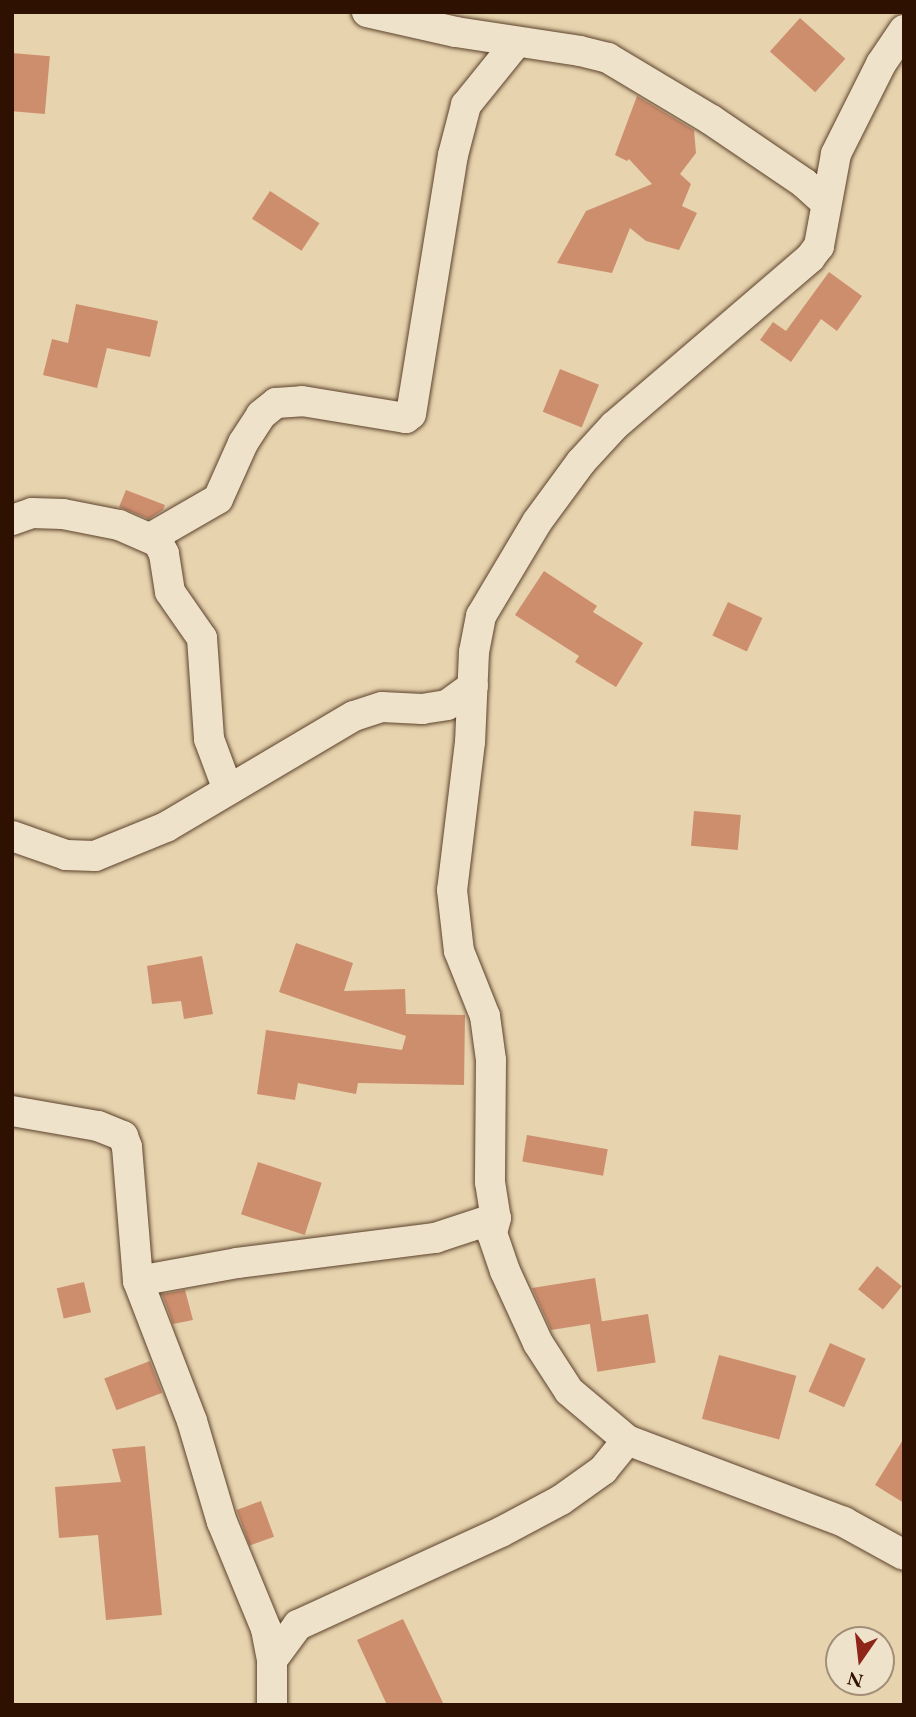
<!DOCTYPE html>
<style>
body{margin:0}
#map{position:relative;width:916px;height:1717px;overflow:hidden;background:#e7d3ae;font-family:"EB Garamond",serif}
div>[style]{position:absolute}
.building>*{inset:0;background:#cd8e6e;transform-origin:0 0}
.roads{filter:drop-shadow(0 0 2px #5c422c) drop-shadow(0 0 2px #5c422c)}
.street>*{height:30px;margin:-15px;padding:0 15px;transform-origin:15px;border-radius:15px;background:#efe2ca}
span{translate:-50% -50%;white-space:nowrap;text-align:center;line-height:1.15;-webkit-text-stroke:6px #efe2ca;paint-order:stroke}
.frame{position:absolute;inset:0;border:14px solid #2e1100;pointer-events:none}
.north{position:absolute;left:825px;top:1626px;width:70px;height:70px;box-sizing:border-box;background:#efe2ca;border:2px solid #a28e79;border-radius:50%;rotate:194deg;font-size:19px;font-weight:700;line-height:28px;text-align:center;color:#2e1100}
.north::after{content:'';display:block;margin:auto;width:24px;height:32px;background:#8f2418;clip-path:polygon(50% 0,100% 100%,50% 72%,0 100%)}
</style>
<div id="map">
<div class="building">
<div style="left:800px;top:18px;width:61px;height:45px;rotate:42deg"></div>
<div style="left:12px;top:53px;width:38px;height:58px;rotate:5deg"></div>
<div style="clip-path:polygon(637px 96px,694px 130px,696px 153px,680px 174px,691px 184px,682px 206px,697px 213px,679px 250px,646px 241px,630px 228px,612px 273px,557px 263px,586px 211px,652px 184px,629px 159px,627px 161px,615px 155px)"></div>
<div style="left:270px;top:191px;width:59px;height:33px;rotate:33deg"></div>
<div style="clip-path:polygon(829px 272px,862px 296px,837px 331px,821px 319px,791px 362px,760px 340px,773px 322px,786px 331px)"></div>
<div style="clip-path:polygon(76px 304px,158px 321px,150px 357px,107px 348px,97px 388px,43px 375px,52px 339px,68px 343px)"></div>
<div style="left:560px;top:369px;width:42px;height:46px;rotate:22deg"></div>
<div style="clip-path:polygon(126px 490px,165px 505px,163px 510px,149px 519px,119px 507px)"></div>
<div style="clip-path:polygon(544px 571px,597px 606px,593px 612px,643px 643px,616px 687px,575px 662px,579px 656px,515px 615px)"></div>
<div style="left:728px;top:602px;width:38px;height:37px;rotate:25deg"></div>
<div style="left:694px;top:811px;width:47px;height:35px;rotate:5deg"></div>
<div style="clip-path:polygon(296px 943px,353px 963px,344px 991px,405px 989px,406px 1014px,465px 1015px,464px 1085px,358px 1083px,356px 1094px,298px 1083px,295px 1100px,257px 1094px,266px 1030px,402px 1050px,406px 1036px,279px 992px)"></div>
<div style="clip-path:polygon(202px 956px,213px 1014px,184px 1019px,181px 1001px,152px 1004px,147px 966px)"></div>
<div style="left:527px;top:1135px;width:82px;height:27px;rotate:10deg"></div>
<div style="left:258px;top:1162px;width:67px;height:55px;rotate:18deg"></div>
<div style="left:877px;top:1266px;width:32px;height:30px;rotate:39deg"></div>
<div style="clip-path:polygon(595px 1278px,602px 1322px,551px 1330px,532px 1288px)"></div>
<div style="left:84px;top:1282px;width:31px;height:28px;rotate:77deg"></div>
<div style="clip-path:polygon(185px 1290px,193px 1320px,173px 1324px,162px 1294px)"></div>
<div style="left:648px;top:1314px;width:49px;height:59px;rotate:81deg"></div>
<div style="left:830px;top:1343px;width:39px;height:53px;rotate:24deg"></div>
<div style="left:719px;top:1355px;width:80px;height:66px;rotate:15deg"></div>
<div style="left:150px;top:1361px;width:34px;height:49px;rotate:69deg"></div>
<div style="clip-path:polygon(904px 1438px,904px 1503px,875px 1485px)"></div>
<div style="clip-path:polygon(145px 1446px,162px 1615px,106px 1620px,98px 1535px,59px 1538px,55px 1487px,121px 1482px,112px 1449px)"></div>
<div style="left:261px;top:1501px;width:38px;height:26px;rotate:70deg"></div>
<div style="clip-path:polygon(403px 1619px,444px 1705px,387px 1705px,357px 1640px)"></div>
</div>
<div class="roads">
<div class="street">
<div style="left:367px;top:12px;width:91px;rotate:12.7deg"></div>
<div style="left:456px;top:32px;width:125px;rotate:8.7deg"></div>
<div style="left:580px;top:51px;width:29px;rotate:14deg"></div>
<div style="left:608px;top:58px;width:119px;rotate:30.9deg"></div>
<div style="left:710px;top:119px;width:114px;rotate:34.2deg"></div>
<div style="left:804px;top:183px;width:28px;rotate:42deg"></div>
<div style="left:904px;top:30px;width:41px;rotate:124.1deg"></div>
<div style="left:881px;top:64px;width:101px;rotate:116.6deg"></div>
<div style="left:836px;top:154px;width:94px;rotate:100.5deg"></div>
<div style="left:819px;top:246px;width:15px;rotate:127deg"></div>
<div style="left:810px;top:258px;width:258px;rotate:139.4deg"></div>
<div style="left:614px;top:426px;width:49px;rotate:132.5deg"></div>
<div style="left:581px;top:462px;width:74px;rotate:126.3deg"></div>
<div style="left:537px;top:522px;width:109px;rotate:120.8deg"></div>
<div style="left:481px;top:616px;width:37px;rotate:101deg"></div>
<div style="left:474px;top:652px;width:90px;rotate:92.5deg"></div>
<div style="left:470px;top:742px;width:149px;rotate:96.9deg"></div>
<div style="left:452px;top:890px;width:61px;rotate:83.5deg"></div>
<div style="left:459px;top:951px;width:70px;rotate:68.2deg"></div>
<div style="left:485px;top:1016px;width:44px;rotate:82.2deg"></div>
<div style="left:491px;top:1060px;width:122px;rotate:90.5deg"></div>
<div style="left:490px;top:1182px;width:36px;rotate:81deg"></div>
<div style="left:496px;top:1218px;width:16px;rotate:105deg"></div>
<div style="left:492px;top:1233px;width:40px;rotate:71.1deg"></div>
<div style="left:505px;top:1271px;width:79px;rotate:65.4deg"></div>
<div style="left:538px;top:1343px;width:57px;rotate:57.1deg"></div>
<div style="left:569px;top:1391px;width:76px;rotate:40.2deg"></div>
<div style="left:627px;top:1440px;width:232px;rotate:20.7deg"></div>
<div style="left:844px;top:1522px;width:68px;rotate:28.8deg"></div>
<div style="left:12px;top:520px;width:21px;rotate:-19deg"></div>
<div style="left:32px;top:513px;width:31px;rotate:2deg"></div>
<div style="left:63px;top:514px;width:57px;rotate:11.1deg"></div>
<div style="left:119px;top:525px;width:43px;rotate:23.6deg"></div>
<div style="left:158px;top:542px;width:13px;rotate:63deg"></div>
<div style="left:164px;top:554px;width:38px;rotate:81deg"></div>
<div style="left:170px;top:592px;width:56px;rotate:55.2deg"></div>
<div style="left:202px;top:638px;width:101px;rotate:86deg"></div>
<div style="left:209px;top:739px;width:54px;rotate:69.6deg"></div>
<div style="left:152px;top:537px;width:76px;rotate:-29.9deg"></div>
<div style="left:218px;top:499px;width:61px;rotate:-65.9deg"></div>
<div style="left:243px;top:443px;width:33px;rotate:-57deg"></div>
<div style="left:261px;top:415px;width:19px;rotate:-39deg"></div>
<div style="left:276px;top:403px;width:26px;rotate:-4deg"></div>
<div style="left:302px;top:401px;width:105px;rotate:9.3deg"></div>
<div style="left:406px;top:418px;width:6px;rotate:-39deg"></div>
<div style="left:411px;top:414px;width:262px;rotate:-80.8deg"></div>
<div style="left:453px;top:155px;width:52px;rotate:-75.4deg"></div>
<div style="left:466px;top:105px;width:80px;rotate:-51.1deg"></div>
<div style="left:12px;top:836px;width:57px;rotate:19.4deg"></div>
<div style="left:66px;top:855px;width:29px;rotate:2deg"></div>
<div style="left:95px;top:856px;width:77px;rotate:-22.2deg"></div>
<div style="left:166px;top:827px;width:218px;rotate:-30.6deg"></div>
<div style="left:354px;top:716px;width:29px;rotate:-18deg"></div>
<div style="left:382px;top:707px;width:40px;rotate:2.9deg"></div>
<div style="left:422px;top:709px;width:25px;rotate:-9deg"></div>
<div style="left:447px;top:705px;width:32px;rotate:-36deg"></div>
<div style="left:12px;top:1111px;width:87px;rotate:9.9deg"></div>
<div style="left:98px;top:1126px;width:27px;rotate:22deg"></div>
<div style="left:123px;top:1136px;width:12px;rotate:70deg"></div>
<div style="left:127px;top:1147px;width:134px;rotate:85.3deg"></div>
<div style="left:138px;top:1281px;width:150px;rotate:68.9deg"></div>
<div style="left:192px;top:1421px;width:105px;rotate:73.5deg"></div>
<div style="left:222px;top:1522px;width:116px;rotate:67.6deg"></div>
<div style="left:266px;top:1629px;width:32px;rotate:79deg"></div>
<div style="left:272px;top:1660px;width:45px;rotate:90deg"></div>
<div style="left:138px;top:1281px;width:101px;rotate:-10.3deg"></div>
<div style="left:237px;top:1263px;width:200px;rotate:-7.2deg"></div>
<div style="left:435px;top:1238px;width:64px;rotate:-18.2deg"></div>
<div style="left:272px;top:1660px;width:44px;rotate:-53.4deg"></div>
<div style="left:298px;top:1625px;width:223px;rotate:-24.6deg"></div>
<div style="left:501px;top:1532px;width:68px;rotate:-28.1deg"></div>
<div style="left:561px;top:1500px;width:52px;rotate:-35.5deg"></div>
<div style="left:603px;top:1470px;width:38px;rotate:-51deg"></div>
</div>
</div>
<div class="frame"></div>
<div class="north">N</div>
</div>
